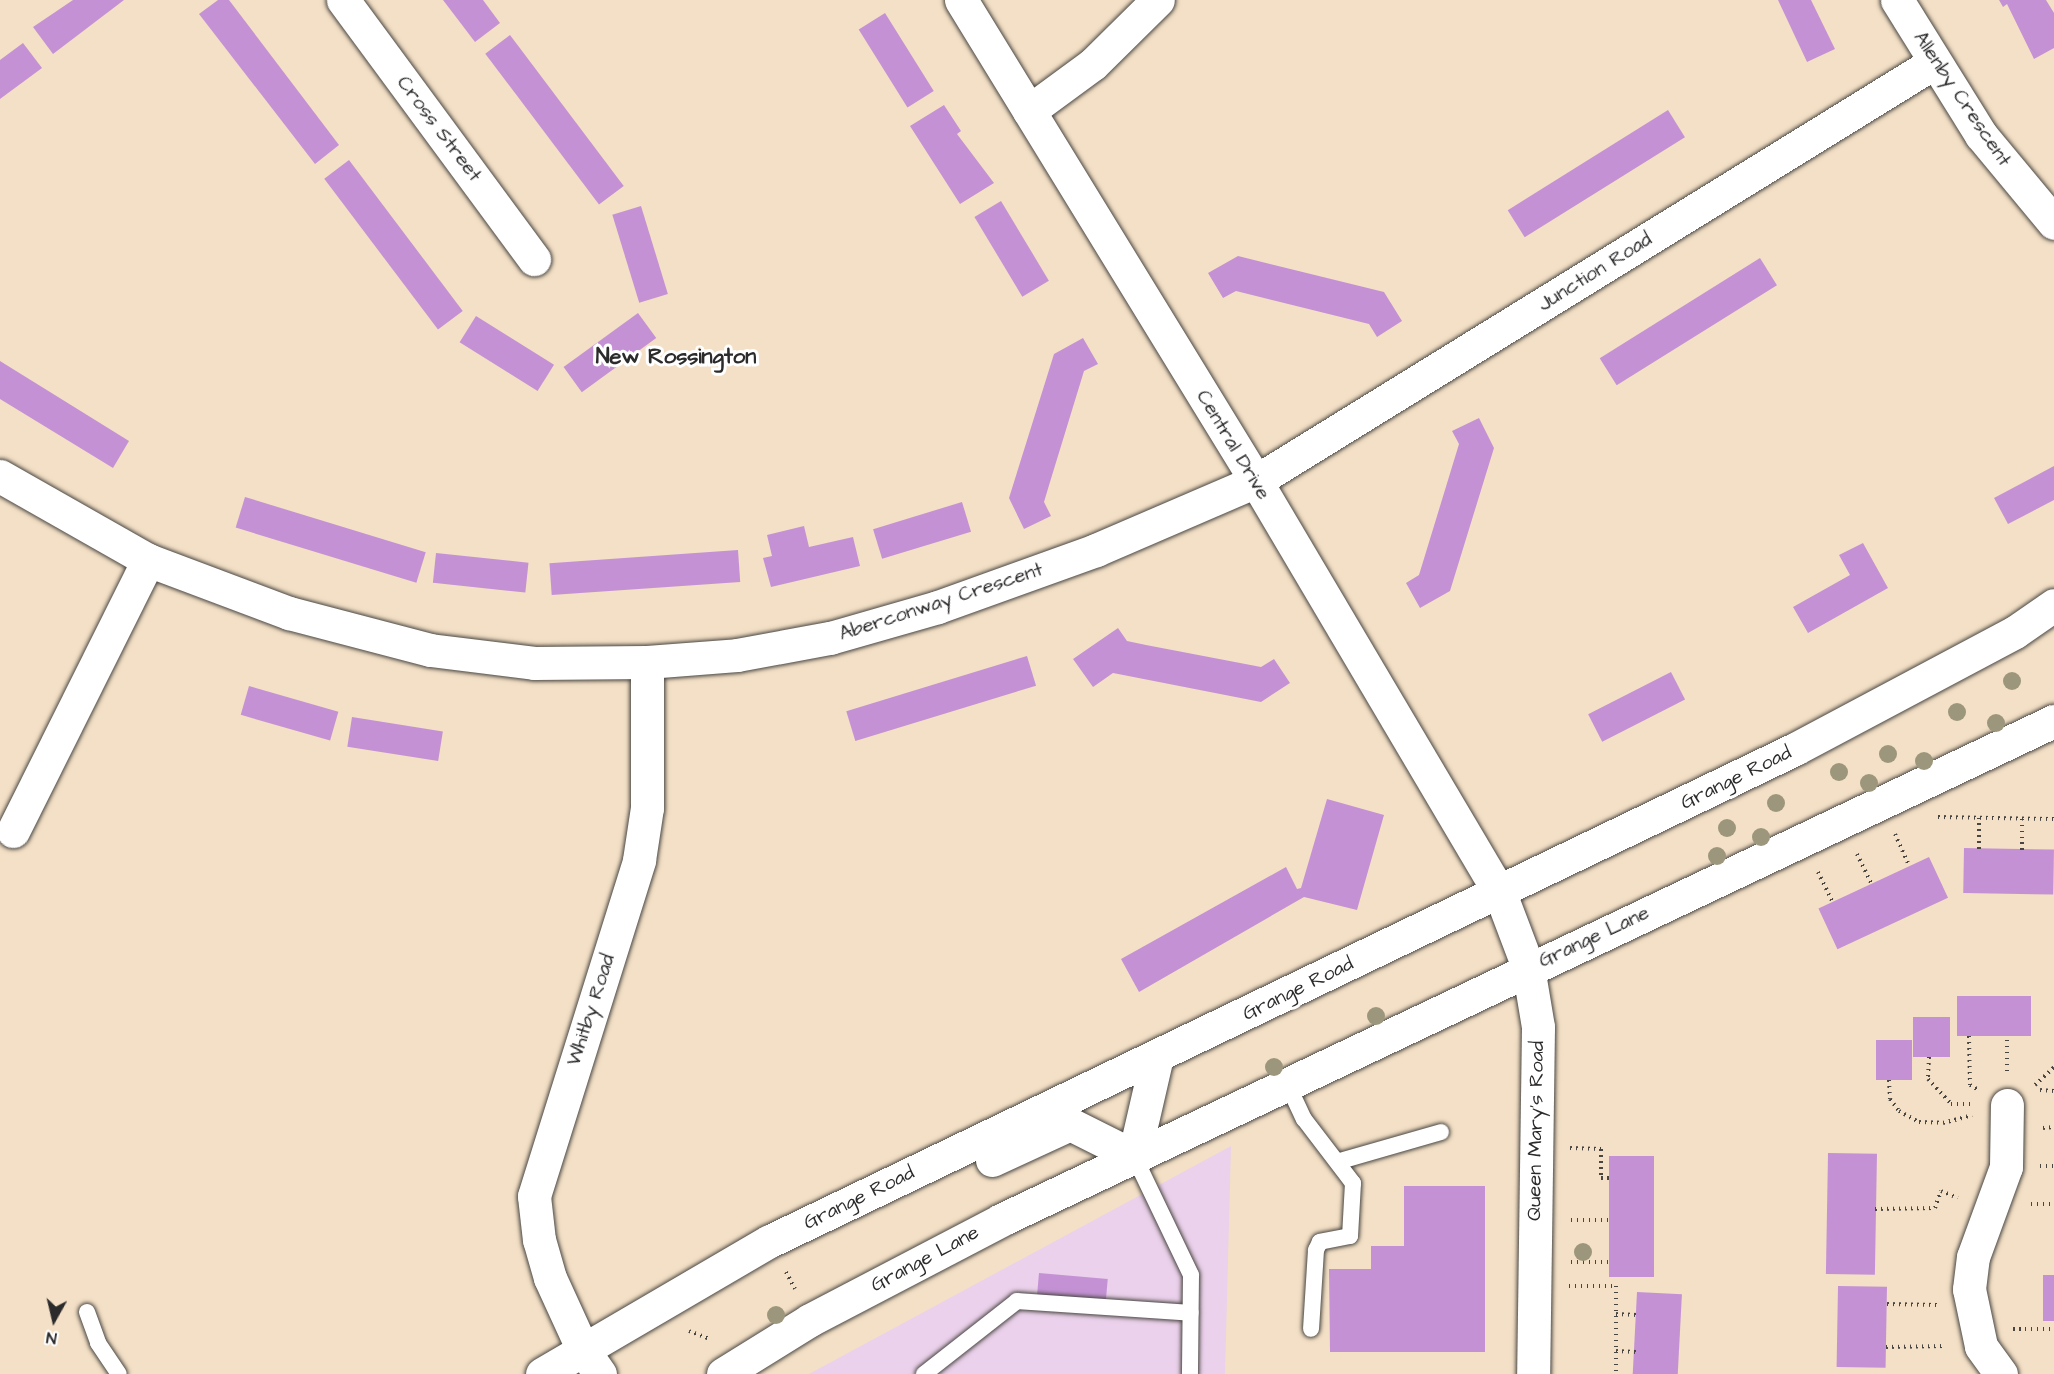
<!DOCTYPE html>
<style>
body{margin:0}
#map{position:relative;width:2054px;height:1374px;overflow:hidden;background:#f4e0c6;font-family:"Architects Daughter",sans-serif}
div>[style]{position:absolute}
.built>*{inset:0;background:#ebd1eb}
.building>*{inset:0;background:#c492d4;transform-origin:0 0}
.path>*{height:4px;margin-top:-2px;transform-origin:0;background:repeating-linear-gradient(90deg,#494642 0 1.5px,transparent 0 6px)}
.roads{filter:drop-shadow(0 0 2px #494642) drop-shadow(0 0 2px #494642)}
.lane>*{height:16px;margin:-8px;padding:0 8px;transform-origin:8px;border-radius:8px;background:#fff}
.street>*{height:33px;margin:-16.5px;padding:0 16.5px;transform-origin:16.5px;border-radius:16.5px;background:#fff}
.trees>*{width:18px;height:18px;margin:-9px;border-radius:50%;background:#9c977c}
span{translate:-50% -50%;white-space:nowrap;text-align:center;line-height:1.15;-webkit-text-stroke:6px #fff;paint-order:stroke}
.street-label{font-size:20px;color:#2b2b2b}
.quarter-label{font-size:22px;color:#2b2b2b;font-weight:700}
.north{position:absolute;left:24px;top:1290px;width:60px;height:60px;-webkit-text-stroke:4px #fff;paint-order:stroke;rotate:188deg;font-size:16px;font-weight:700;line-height:24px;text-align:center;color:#2b2b2b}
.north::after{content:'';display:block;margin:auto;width:21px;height:27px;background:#2b2b2b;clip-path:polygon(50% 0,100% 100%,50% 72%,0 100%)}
</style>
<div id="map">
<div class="built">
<div style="clip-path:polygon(1231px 1146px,1225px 1374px,809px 1374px)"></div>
</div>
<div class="building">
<div style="clip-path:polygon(73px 0,124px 0,53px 54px,33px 27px)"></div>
<div style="clip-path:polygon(218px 0,229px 0,339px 145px,315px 164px,199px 14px)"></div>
<div style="clip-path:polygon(443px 0,483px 0,500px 23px,475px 42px)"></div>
<div style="clip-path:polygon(1778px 0,1811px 0,1835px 49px,1807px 62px)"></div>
<div style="clip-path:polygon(1999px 0,2046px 0,2054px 13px,2054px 48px,2034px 59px,2007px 4px,2003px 7px)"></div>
<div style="left:885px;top:13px;width:92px;height:31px;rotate:58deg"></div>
<div style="left:510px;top:35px;width:189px;height:31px;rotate:53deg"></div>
<div style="clip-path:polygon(23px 43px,42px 68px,0 99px,0 60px)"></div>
<div style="clip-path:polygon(944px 105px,961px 131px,957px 134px,994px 183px,960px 204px,910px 126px)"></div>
<div style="left:1668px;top:110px;width:32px;height:189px;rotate:58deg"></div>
<div style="left:349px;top:160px;width:189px;height:31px;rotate:53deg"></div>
<div style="left:1001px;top:201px;width:93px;height:31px;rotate:59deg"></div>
<div style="left:641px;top:206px;width:92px;height:30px;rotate:73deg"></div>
<div style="clip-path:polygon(1238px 256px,1384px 292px,1402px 321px,1377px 337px,1369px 324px,1236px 291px,1223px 298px,1208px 273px)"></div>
<div style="left:1760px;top:258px;width:32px;height:189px;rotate:58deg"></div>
<div style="left:638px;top:313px;width:31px;height:92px;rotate:54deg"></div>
<div style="left:476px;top:316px;width:92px;height:31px;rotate:32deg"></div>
<div style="clip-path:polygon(1083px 338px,1098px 364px,1084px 371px,1050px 482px,1044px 502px,1051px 516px,1024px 529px,1009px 498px,1054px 354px)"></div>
<div style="clip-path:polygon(0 361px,129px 441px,113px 468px,0 399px)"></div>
<div style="clip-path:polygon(1479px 418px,1494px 448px,1450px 591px,1420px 608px,1406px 583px,1419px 575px,1459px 444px,1452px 431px)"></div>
<div style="clip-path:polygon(2054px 466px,2054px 500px,2008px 524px,1994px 498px)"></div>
<div style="left:245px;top:497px;width:189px;height:32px;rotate:17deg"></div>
<div style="left:962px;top:502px;width:31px;height:93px;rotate:73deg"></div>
<div style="clip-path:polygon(804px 526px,809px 547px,853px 537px,860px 566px,771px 587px,763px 558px,772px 556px,767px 535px)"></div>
<div style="clip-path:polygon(1863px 543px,1888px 588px,1808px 633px,1793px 607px,1850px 575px,1839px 555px)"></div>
<div style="left:738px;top:550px;width:32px;height:189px;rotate:86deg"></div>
<div style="left:436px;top:553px;width:93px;height:30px;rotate:6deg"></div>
<div style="clip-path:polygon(1118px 628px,1127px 641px,1146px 645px,1261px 667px,1274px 659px,1290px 683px,1261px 702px,1113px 673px,1093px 687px,1073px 659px)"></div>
<div style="left:1027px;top:656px;width:31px;height:189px;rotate:73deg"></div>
<div style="left:1671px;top:672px;width:31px;height:93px;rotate:63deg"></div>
<div style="left:249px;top:686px;width:93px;height:30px;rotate:16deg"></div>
<div style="left:352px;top:717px;width:92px;height:30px;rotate:9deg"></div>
<div style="clip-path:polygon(1327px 799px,1384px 815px,1357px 910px,1304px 897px,1139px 992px,1121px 959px,1286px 867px,1297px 889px,1301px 888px)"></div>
<div style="left:1964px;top:848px;width:90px;height:45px;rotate:1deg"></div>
<div style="left:1929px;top:857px;width:45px;height:122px;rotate:65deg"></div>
<div style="left:2031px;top:996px;width:40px;height:74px;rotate:90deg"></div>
<div style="left:1913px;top:1017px;width:37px;height:40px"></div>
<div style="left:1876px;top:1040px;width:36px;height:40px"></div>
<div style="left:1828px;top:1153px;width:49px;height:121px;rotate:1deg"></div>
<div style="left:1609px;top:1156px;width:45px;height:121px"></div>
<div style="clip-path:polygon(1404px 1186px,1485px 1186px,1485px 1352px,1330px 1352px,1329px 1269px,1371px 1269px,1371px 1246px,1404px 1246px)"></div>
<div style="left:1039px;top:1273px;width:69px;height:27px;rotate:5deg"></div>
<div style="left:2043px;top:1275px;width:11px;height:46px"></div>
<div style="left:1838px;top:1286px;width:49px;height:81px;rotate:1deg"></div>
<div style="left:1637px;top:1292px;width:45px;height:82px;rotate:3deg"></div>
</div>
<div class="path">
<div style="left:1938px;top:817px;width:116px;rotate:1deg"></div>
<div style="left:1895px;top:834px;width:35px;rotate:66deg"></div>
<div style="left:1979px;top:849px;width:31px;rotate:-90deg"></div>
<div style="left:2022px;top:850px;width:32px;rotate:-90deg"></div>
<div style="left:1857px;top:854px;width:32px;rotate:64deg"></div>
<div style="left:1818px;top:872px;width:32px;rotate:64deg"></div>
<div style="left:1969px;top:1036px;width:49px;rotate:88.8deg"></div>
<div style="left:1970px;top:1085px;width:8px;rotate:30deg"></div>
<div style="left:1929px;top:1057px;width:22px;rotate:93deg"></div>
<div style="left:1928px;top:1079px;width:34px;rotate:47deg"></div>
<div style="left:1951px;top:1104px;width:22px"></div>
<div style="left:2007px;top:1071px;width:35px;rotate:-90deg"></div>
<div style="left:1889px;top:1080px;width:19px;rotate:87deg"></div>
<div style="left:1890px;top:1099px;width:15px;rotate:53deg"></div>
<div style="left:1899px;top:1111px;width:23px;rotate:29deg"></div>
<div style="left:1919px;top:1122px;width:24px;rotate:2deg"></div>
<div style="left:1943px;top:1123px;width:30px;rotate:-15deg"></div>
<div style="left:2035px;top:1085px;width:26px;rotate:-43deg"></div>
<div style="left:2040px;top:1090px;width:14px;rotate:4deg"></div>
<div style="left:2043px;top:1128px;width:11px;rotate:-5deg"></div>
<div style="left:1570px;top:1148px;width:31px;rotate:2deg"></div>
<div style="left:1601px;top:1149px;width:29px;rotate:90deg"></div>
<div style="left:1601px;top:1178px;width:8px"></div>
<div style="left:2040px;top:1166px;width:14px"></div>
<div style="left:2031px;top:1204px;width:23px"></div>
<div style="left:1875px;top:1209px;width:60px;rotate:-1deg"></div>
<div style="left:1935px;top:1208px;width:18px;rotate:-71deg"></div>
<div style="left:1941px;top:1191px;width:18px;rotate:22deg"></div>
<div style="left:1571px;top:1220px;width:38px"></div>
<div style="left:1571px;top:1262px;width:38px"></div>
<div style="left:786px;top:1272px;width:19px;rotate:62deg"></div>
<div style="left:1569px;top:1286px;width:47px"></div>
<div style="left:1616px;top:1286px;width:88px;rotate:90deg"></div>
<div style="left:1887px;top:1304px;width:50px;rotate:1.1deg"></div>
<div style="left:1616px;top:1314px;width:21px;rotate:3deg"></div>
<div style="left:2013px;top:1329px;width:41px"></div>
<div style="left:689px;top:1331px;width:22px;rotate:21deg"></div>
<div style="left:1886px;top:1347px;width:59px;rotate:-1deg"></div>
<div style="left:1616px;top:1351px;width:20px;rotate:3deg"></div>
</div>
<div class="roads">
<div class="lane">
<div style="left:1287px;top:1083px;width:40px;rotate:65deg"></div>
<div style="left:1304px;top:1119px;width:81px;rotate:52.6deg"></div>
<div style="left:1353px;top:1183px;width:53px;rotate:93.2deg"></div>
<div style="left:1350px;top:1236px;width:31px;rotate:169deg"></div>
<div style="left:1320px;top:1242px;width:9px;rotate:117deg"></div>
<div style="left:1316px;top:1250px;width:79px;rotate:93.6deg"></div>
<div style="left:1134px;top:1156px;width:132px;rotate:64.4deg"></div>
<div style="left:1191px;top:1275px;width:99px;rotate:90.6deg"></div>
<div style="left:1340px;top:1161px;width:105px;rotate:-16deg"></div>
<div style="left:87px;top:1312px;width:33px;rotate:70deg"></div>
<div style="left:98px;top:1343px;width:37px;rotate:56deg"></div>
<div style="left:924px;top:1374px;width:118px;rotate:-38.1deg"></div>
<div style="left:1017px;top:1301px;width:174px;rotate:3.9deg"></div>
</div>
<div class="street">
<div style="left:343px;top:0;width:322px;rotate:53.6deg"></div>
<div style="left:961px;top:0;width:564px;rotate:58.48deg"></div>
<div style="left:1256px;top:481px;width:479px;rotate:59.4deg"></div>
<div style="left:1500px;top:893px;width:79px;rotate:69.3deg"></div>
<div style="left:1528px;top:967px;width:61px;rotate:80.5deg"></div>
<div style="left:1538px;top:1027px;width:347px;rotate:90.8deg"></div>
<div style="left:1897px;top:0;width:159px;rotate:58.1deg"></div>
<div style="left:1981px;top:135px;width:114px;rotate:50.3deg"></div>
<div style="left:1029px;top:111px;width:79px;rotate:-36.3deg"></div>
<div style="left:1093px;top:64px;width:91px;rotate:-44.6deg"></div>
<div style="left:0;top:476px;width:170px;rotate:29.6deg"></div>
<div style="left:148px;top:560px;width:151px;rotate:20.6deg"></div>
<div style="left:289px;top:613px;width:146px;rotate:14.7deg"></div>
<div style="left:430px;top:650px;width:105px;rotate:7.1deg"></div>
<div style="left:534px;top:663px;width:113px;rotate:-0.5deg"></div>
<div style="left:647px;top:662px;width:90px;rotate:-4.4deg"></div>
<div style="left:737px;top:655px;width:95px;rotate:-10.4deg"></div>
<div style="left:830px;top:638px;width:112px;rotate:-16deg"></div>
<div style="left:938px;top:607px;width:168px;rotate:-19.8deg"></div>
<div style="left:1096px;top:550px;width:174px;rotate:-23.3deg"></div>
<div style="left:1256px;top:481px;width:798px;rotate:-31.68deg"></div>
<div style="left:13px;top:831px;width:303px;rotate:-63.5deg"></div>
<div style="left:992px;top:1160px;width:86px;rotate:-24.8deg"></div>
<div style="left:1070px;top:1124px;width:72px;rotate:26.6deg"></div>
<div style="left:1134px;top:1156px;width:103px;rotate:-77deg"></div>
<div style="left:542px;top:1374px;width:264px;rotate:-30.3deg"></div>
<div style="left:770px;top:1241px;width:1137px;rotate:-25.64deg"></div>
<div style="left:1795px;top:749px;width:249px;rotate:-28deg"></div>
<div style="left:2015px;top:632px;width:47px;rotate:-34.7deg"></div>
<div style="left:600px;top:1374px;width:32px;rotate:-125deg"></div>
<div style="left:582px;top:1348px;width:77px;rotate:-114.6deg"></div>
<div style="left:550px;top:1278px;width:40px;rotate:-106deg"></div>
<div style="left:539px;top:1240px;width:44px;rotate:-96.5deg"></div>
<div style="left:534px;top:1196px;width:352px;rotate:-72.6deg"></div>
<div style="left:639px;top:860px;width:53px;rotate:-81.3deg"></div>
<div style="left:647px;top:808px;width:146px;rotate:-90deg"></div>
<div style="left:723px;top:1374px;width:102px;rotate:-31.8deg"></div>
<div style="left:810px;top:1320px;width:216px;rotate:-27.6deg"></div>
<div style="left:1001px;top:1220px;width:1165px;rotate:-25.36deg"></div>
<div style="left:2001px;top:1374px;width:34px;rotate:-126deg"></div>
<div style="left:1981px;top:1346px;width:58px;rotate:-101.9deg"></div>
<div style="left:1969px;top:1289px;width:32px;rotate:-83deg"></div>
<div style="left:1973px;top:1257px;width:96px;rotate:-69.9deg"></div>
<div style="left:2006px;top:1167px;width:62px;rotate:-89.1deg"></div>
</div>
</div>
<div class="trees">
<div style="left:2012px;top:681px"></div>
<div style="left:1957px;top:712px"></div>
<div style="left:1996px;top:723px"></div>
<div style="left:1888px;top:754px"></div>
<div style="left:1924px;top:761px"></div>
<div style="left:1839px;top:772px"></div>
<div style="left:1869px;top:783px"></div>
<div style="left:1776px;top:803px"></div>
<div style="left:1727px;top:828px"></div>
<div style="left:1761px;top:837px"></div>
<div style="left:1717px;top:856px"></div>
<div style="left:1376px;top:1016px"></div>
<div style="left:1274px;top:1067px"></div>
<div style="left:1583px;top:1252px"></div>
<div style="left:776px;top:1315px"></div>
</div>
<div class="street-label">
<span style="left:1962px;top:99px;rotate:56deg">Allenby Crescent</span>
<span style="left:439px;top:129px;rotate:53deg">Cross Street</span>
<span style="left:1595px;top:272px;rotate:-32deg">Junction Road</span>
<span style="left:1233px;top:445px;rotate:59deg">Central Drive</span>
<span style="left:941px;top:602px;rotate:-18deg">Aberconway Crescent</span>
<span style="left:1736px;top:778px;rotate:-26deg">Grange Road</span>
<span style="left:1594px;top:937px;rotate:-25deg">Grange Lane</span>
<span style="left:1298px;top:989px;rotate:-26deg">Grange Road</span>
<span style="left:591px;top:1010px;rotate:-72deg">Whitby Road</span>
<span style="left:1536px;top:1131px;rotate:-89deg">Queen Mary's Road</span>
<span style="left:859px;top:1198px;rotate:-26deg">Grange Road</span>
<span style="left:925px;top:1259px;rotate:-28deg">Grange Lane</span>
</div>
<div class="quarter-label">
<span style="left:676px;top:357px">New Rossington</span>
</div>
<div class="north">N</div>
</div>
